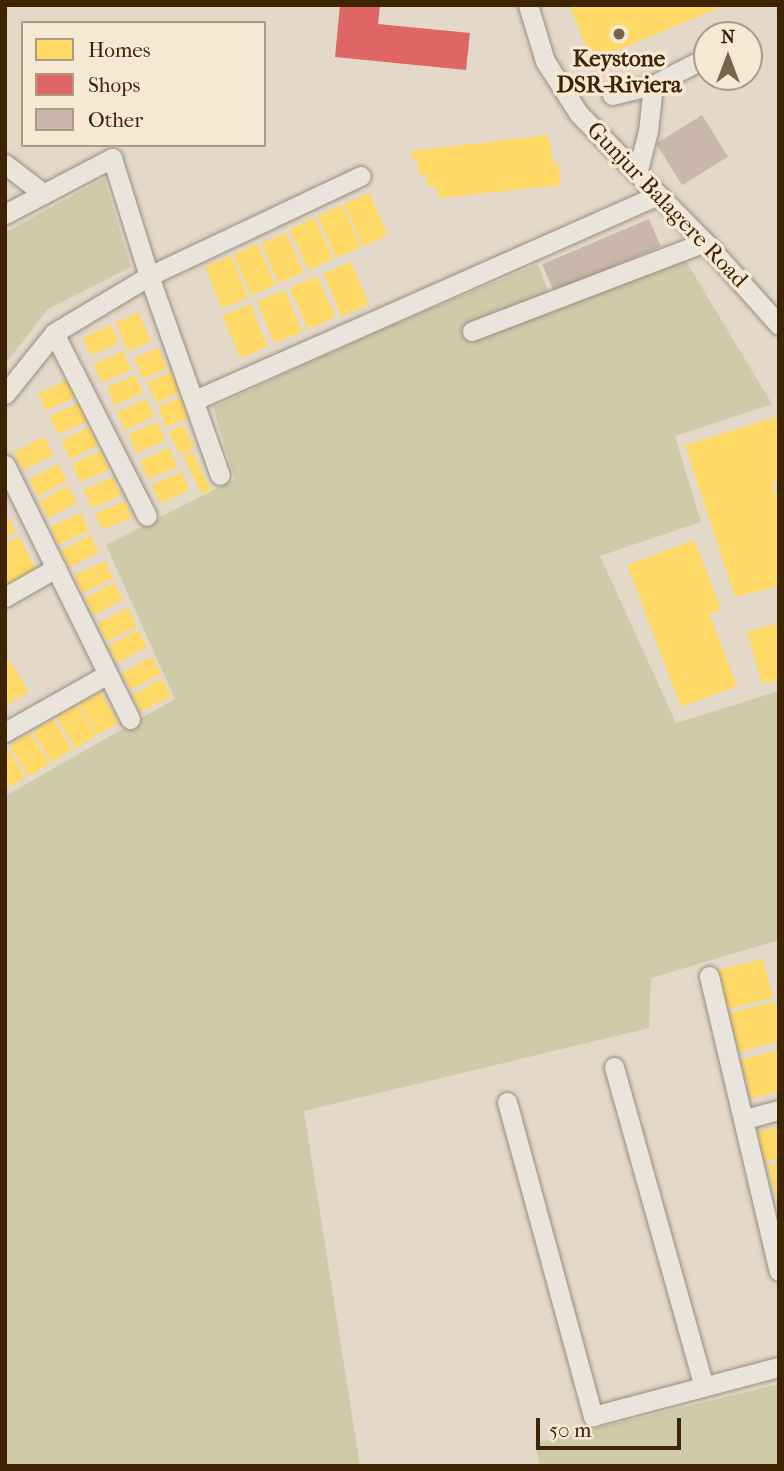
<!DOCTYPE html>
<style>
body{margin:0}
#map{position:relative;width:784px;height:1471px;overflow:hidden;background:#e4d9c9;font-family:"IM FELL French Canon",serif}
div>[style]{position:absolute}
.green>*{inset:0;background:#cfcaa8}
.homes>*{inset:0;background:#ffd966;transform-origin:0 0}
.shops>*{inset:0;background:#e06666}
.building>*{inset:0;background:#c8b7aa;transform-origin:0 0}
.roads{filter:drop-shadow(0 0 2px #978e80) drop-shadow(0 0 2px #978e80)}
.minor>*{height:19px;margin:-9.5px;padding:0 9.5px;transform-origin:9.5px;border-radius:9.5px;background:#e9e4dc}
.dots>*{width:19px;height:19px;translate:-50% -50%;box-sizing:border-box;border:4px solid #f5e8d4;border-radius:50%}
span{translate:-50% -50%;white-space:nowrap;text-align:center;line-height:1.15;-webkit-text-stroke:7px #f5e8d4;paint-order:stroke}
.poi-label{font-size:23px;color:#3f2404;font-weight:700}
.street-label{font-size:23px;color:#3f2404}
.frame{position:absolute;inset:0;border:7px solid #3f2404;pointer-events:none}
.legend{position:absolute;left:21px;top:21px;width:245px;height:126px;box-sizing:border-box;background:#f5e8d4;border:2px solid #ac9a81;margin:0;padding:9px 12px;list-style:none;font-size:21px;color:#3f2404}
.legend li{display:flex;align-items:center;gap:14px;height:35px}
.legend b{width:35px;border:2px solid #ac9a81}
.north{position:absolute;left:693px;top:21px;width:70px;height:70px;box-sizing:border-box;background:#f5e8d4;border:2px solid #ac9a81;border-radius:50%;rotate:0deg;font-size:19px;font-weight:700;line-height:28px;text-align:center;color:#3f2404}
.north::after{content:'';display:block;margin:auto;width:24px;height:32px;background:#796349;clip-path:polygon(50% 0,100% 100%,50% 72%,0 100%)}
.scale{position:absolute;left:536px;top:1418px;width:145px;height:32px;box-sizing:border-box;border:4px solid #3f2404;border-top:0;padding-left:9px;font-size:21px;line-height:24px;white-space:nowrap;color:#3f2404;-webkit-text-stroke:5px #f5e8d4;paint-order:stroke}
</style>
<div id="map">
<div class="green">
<div style="clip-path:polygon(104px 178px,131px 267px,48px 309px,5px 364px,5px 233px)"></div>
<div style="clip-path:polygon(683px 256px,772px 404px,675px 436px,701px 522px,600px 556px,676px 723px,779px 691px,779px 940px,651px 978px,649px 1028px,304px 1111px,360px 1466px,5px 1466px,5px 796px,175px 699px,106px 545px,235px 479px,213px 407px,382px 329px,538px 264px,553px 304px)"></div>
<div style="clip-path:polygon(779px 1384px,779px 1466px,540px 1466px,535px 1443px)"></div>
</div>
<div class="homes">
<div style="clip-path:polygon(569px 5px,721px 5px,721px 7px,592px 61px)"></div>
<div style="clip-path:polygon(548px 135px,554px 164px,558px 163px,561px 185px,440px 198px,435px 186px,427px 187px,426px 174px,419px 175px,417px 158px,412px 159px,411px 151px)"></div>
<div style="left:369px;top:193px;width:46px;height:27px;rotate:66deg"></div>
<div style="left:342px;top:205px;width:46px;height:27px;rotate:66deg"></div>
<div style="left:314px;top:218px;width:45px;height:27px;rotate:65deg"></div>
<div style="left:286px;top:233px;width:43px;height:27px;rotate:66deg"></div>
<div style="left:257px;top:244px;width:45px;height:26px;rotate:66deg"></div>
<div style="left:231px;top:256px;width:45px;height:28px;rotate:68deg"></div>
<div style="left:351px;top:262px;width:46px;height:30px;rotate:67deg"></div>
<div style="left:317px;top:276px;width:45px;height:30px;rotate:66deg"></div>
<div style="left:285px;top:290px;width:45px;height:30px;rotate:68deg"></div>
<div style="left:250px;top:304px;width:46px;height:30px;rotate:67deg"></div>
<div style="left:139px;top:313px;width:31px;height:25px;rotate:68deg"></div>
<div style="left:111px;top:325px;width:19px;height:31px;rotate:65deg"></div>
<div style="left:158px;top:348px;width:22px;height:26px;rotate:66deg"></div>
<div style="left:123px;top:351px;width:20px;height:32px;rotate:66deg"></div>
<div style="left:171px;top:372px;width:22px;height:26px;rotate:66deg"></div>
<div style="left:135px;top:375px;width:19px;height:31px;rotate:65deg"></div>
<div style="left:67px;top:380px;width:19px;height:32px;rotate:65deg"></div>
<div style="left:182px;top:397px;width:22px;height:26px;rotate:68deg"></div>
<div style="left:146px;top:399px;width:19px;height:32px;rotate:65deg"></div>
<div style="left:79px;top:403px;width:20px;height:32px;rotate:66deg"></div>
<div style="clip-path:polygon(779px 416px,779px 480px,772px 482px,779px 503px,779px 586px,735px 597px,685px 445px)"></div>
<div style="left:157px;top:422px;width:20px;height:31px;rotate:66deg"></div>
<div style="left:183px;top:425px;width:25px;height:16px;rotate:63deg"></div>
<div style="left:89px;top:427px;width:20px;height:31px;rotate:63deg"></div>
<div style="left:44px;top:437px;width:20px;height:34px;rotate:63deg"></div>
<div style="left:169px;top:448px;width:20px;height:32px;rotate:66deg"></div>
<div style="left:101px;top:451px;width:20px;height:32px;rotate:66deg"></div>
<div style="left:192px;top:452px;width:42px;height:10px;rotate:63deg"></div>
<div style="left:58px;top:464px;width:19px;height:33px;rotate:62deg"></div>
<div style="left:181px;top:472px;width:20px;height:32px;rotate:66deg"></div>
<div style="left:113px;top:477px;width:20px;height:32px;rotate:66deg"></div>
<div style="left:68px;top:486px;width:19px;height:33px;rotate:62deg"></div>
<div style="left:125px;top:501px;width:18px;height:32px;rotate:68deg"></div>
<div style="clip-path:polygon(5px 511px,16px 532px,5px 537px)"></div>
<div style="left:81px;top:513px;width:19px;height:34px;rotate:65deg"></div>
<div style="left:90px;top:535px;width:19px;height:33px;rotate:62deg"></div>
<div style="clip-path:polygon(19px 537px,37px 572px,9px 586px,5px 579px,5px 544px)"></div>
<div style="clip-path:polygon(694px 540px,721px 609px,709px 614px,737px 686px,681px 707px,627px 565px)"></div>
<div style="left:105px;top:561px;width:19px;height:34px;rotate:65deg"></div>
<div style="left:114px;top:583px;width:19px;height:33px;rotate:62deg"></div>
<div style="left:128px;top:608px;width:20px;height:34px;rotate:63deg"></div>
<div style="clip-path:polygon(779px 623px,779px 681px,762px 683px,747px 632px)"></div>
<div style="left:138px;top:630px;width:19px;height:34px;rotate:62deg"></div>
<div style="left:152px;top:657px;width:19px;height:34px;rotate:62deg"></div>
<div style="clip-path:polygon(10px 661px,29px 692px,8px 704px,5px 700px,5px 664px)"></div>
<div style="left:162px;top:679px;width:19px;height:34px;rotate:62deg"></div>
<div style="left:100px;top:691px;width:36px;height:25px;rotate:58deg"></div>
<div style="left:77px;top:705px;width:36px;height:24px;rotate:58deg"></div>
<div style="left:53px;top:719px;width:36px;height:24px;rotate:58deg"></div>
<div style="left:30px;top:733px;width:36px;height:24px;rotate:58deg"></div>
<div style="clip-path:polygon(5px 745px,25px 777px,5px 789px)"></div>
<div style="left:763px;top:959px;width:40px;height:47px;rotate:76deg"></div>
<div style="clip-path:polygon(774px 1002px,779px 1019px,779px 1041px,739px 1052px,729px 1013px)"></div>
<div style="clip-path:polygon(779px 1050px,779px 1091px,751px 1098px,741px 1060px)"></div>
<div style="clip-path:polygon(779px 1127px,779px 1158px,765px 1162px,757px 1132px)"></div>
<div style="clip-path:polygon(779px 1163px,779px 1195px,775px 1196px,768px 1166px)"></div>
</div>
<div class="shops">
<div style="clip-path:polygon(340px 5px,380px 5px,378px 24px,470px 33px,466px 70px,335px 57px)"></div>
</div>
<div class="building">
<div style="left:702px;top:115px;width:49px;height:54px;rotate:58deg"></div>
<div style="left:649px;top:219px;width:30px;height:116px;rotate:67deg"></div>
</div>
<div class="roads">
<div class="minor">
<div style="left:528px;top:5px;width:59px;rotate:73.1deg"></div>
<div style="left:545px;top:61px;width:63px;rotate:57.3deg"></div>
<div style="left:579px;top:114px;width:180px;rotate:45.5deg"></div>
<div style="left:705px;top:242px;width:111px;rotate:48.3deg"></div>
<div style="left:612px;top:95px;width:42px;rotate:-13.7deg"></div>
<div style="left:5px;top:164px;width:49px;rotate:37.6deg"></div>
<div style="left:637px;top:174px;width:44px;rotate:-75.7deg"></div>
<div style="left:648px;top:131px;width:46px;rotate:-83.8deg"></div>
<div style="left:653px;top:85px;width:61px;rotate:-27.4deg"></div>
<div style="left:5px;top:214px;width:121px;rotate:-27.6deg"></div>
<div style="left:112px;top:158px;width:124px;rotate:72.6deg"></div>
<div style="left:149px;top:276px;width:211px;rotate:70.4deg"></div>
<div style="left:472px;top:331px;width:249px;rotate:-20.9deg"></div>
<div style="left:54px;top:333px;width:205px;rotate:63.1deg"></div>
<div style="left:5px;top:394px;width:78px;rotate:-51.2deg"></div>
<div style="left:54px;top:333px;width:111px;rotate:-31deg"></div>
<div style="left:149px;top:276px;width:234px;rotate:-25.3deg"></div>
<div style="left:195px;top:400px;width:506px;rotate:-23.88deg"></div>
<div style="left:5px;top:465px;width:283px;rotate:63.8deg"></div>
<div style="left:5px;top:597px;width:59px;rotate:-29.6deg"></div>
<div style="left:5px;top:732px;width:118px;rotate:-29.4deg"></div>
<div style="left:709px;top:976px;width:303px;rotate:76.7deg"></div>
<div style="left:614px;top:1067px;width:332px;rotate:74.3deg"></div>
<div style="left:507px;top:1102px;width:326px;rotate:74.7deg"></div>
<div style="left:593px;top:1416px;width:192px;rotate:-14.8deg"></div>
<div style="left:745px;top:1119px;width:35px;rotate:-15deg"></div>
</div>
</div>
<div class="dots">
<div style="left:619px;top:34px;background:#796349"></div>
</div>
<div class="poi-label">
<span style="left:619px;top:72px">Keystone<br>DSR-Riviera</span>
</div>
<div class="street-label">
<span style="left:667px;top:205px;rotate:46deg">Gunjur Balagere Road</span>
</div>
<div class="frame"></div>
<ul class="legend">
<li><b style="height:19px;background:#ffd966"></b>Homes</li>
<li><b style="height:19px;background:#e06666"></b>Shops</li>
<li><b style="height:19px;background:#c8b7aa"></b>Other</li>
</ul>
<div class="north">N</div>
<div class="scale">50 m</div>
</div>
